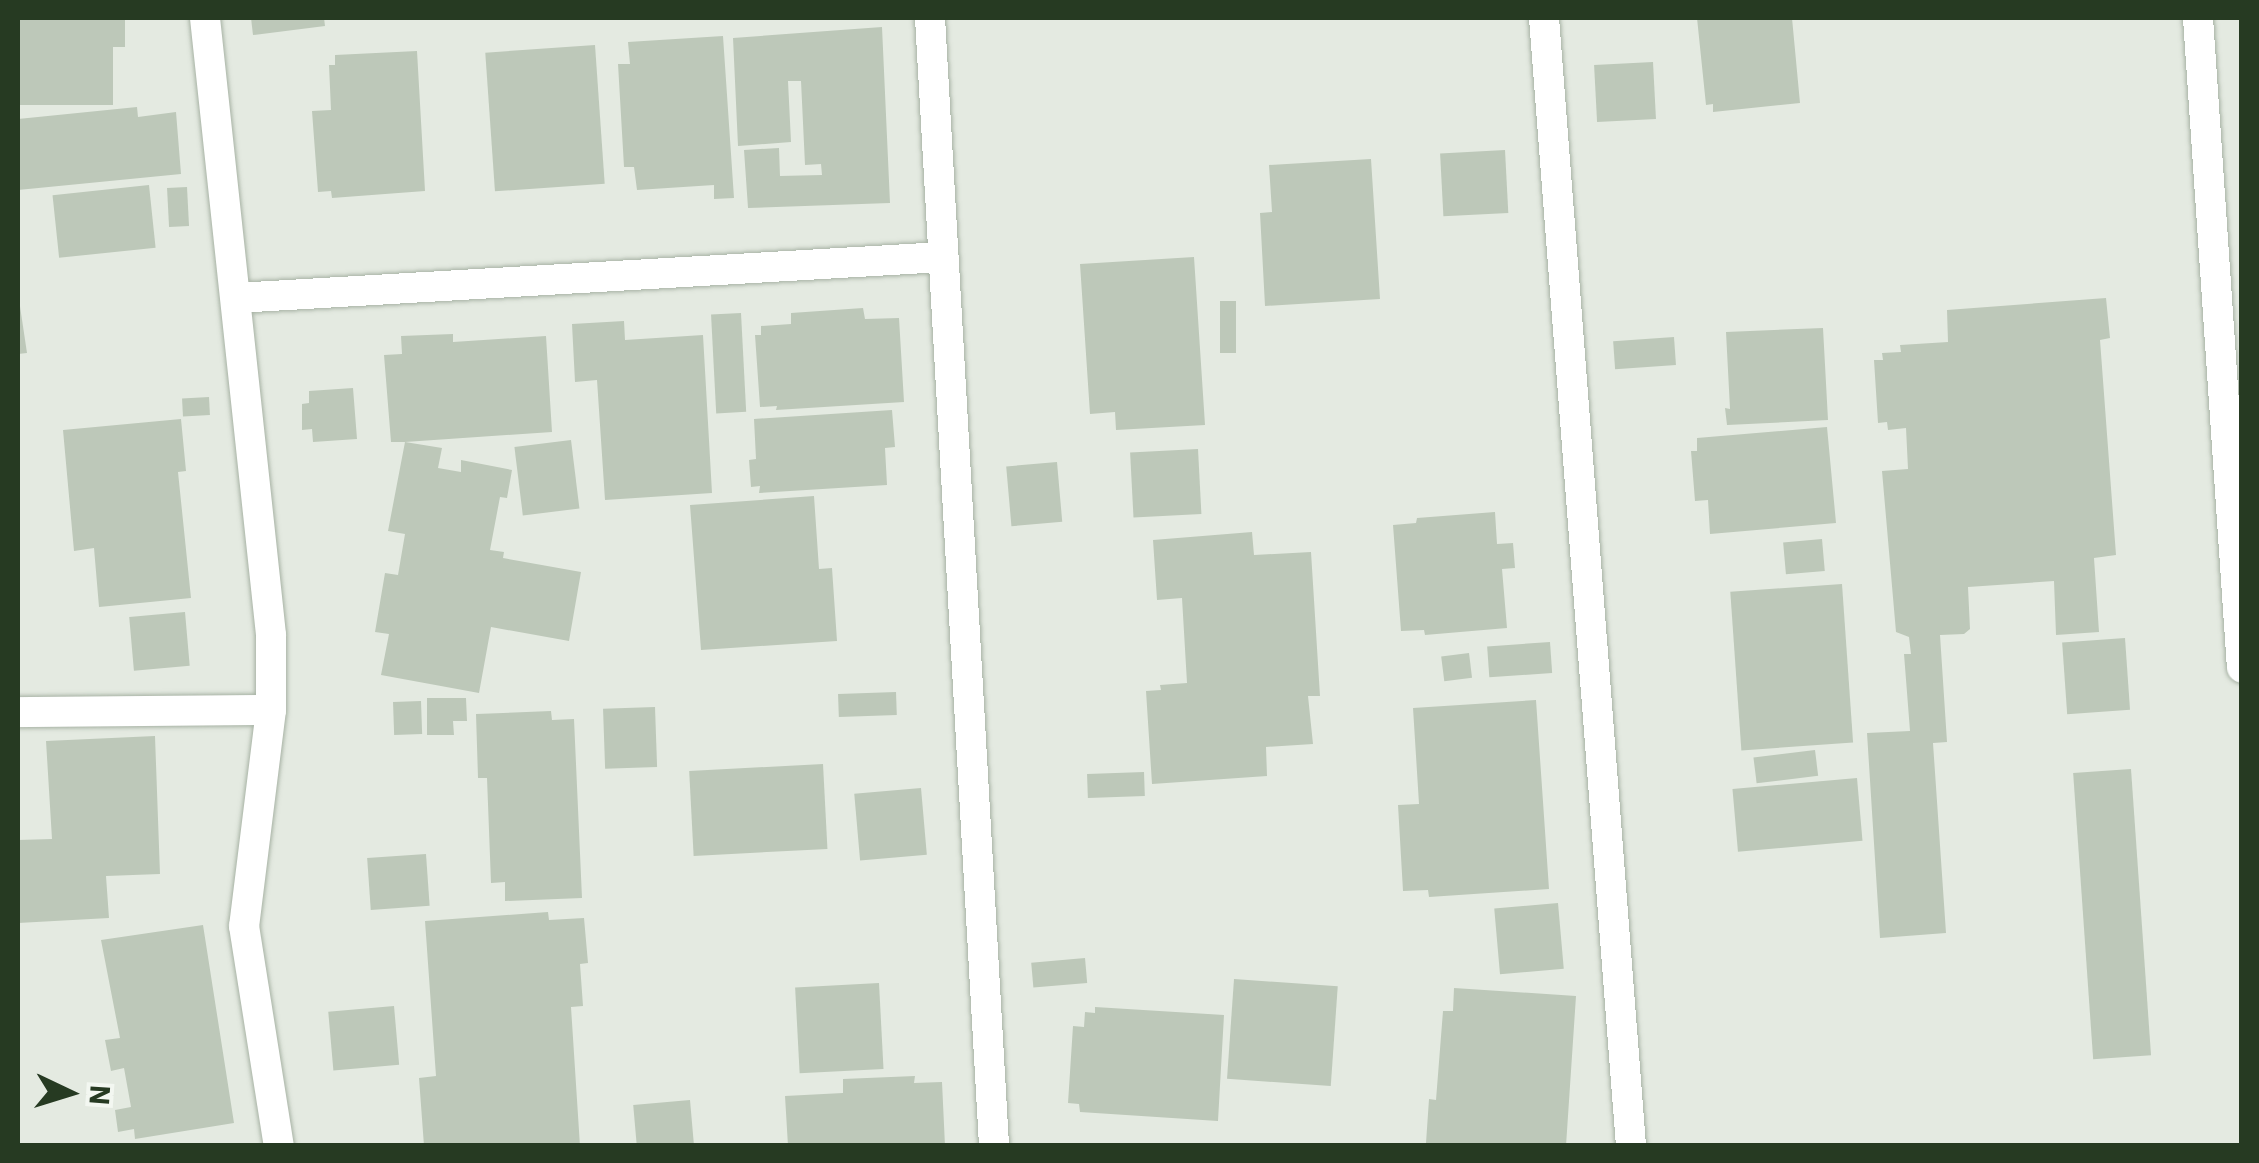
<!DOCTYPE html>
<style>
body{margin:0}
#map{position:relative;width:2259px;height:1163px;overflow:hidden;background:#e4eae1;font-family:"IBM Plex Sans",sans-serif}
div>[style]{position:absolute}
.building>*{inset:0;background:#bdc8b9;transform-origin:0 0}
.roads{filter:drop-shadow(0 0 2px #a7b2a4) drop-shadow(0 0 2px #a7b2a4)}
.minor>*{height:30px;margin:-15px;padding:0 15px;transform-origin:15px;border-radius:15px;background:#fff}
span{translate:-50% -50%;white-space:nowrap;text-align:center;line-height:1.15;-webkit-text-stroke:9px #f3f7f1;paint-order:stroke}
.frame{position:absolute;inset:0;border:20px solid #263a22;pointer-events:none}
.north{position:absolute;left:20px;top:1043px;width:100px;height:100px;-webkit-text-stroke:8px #f3f7f1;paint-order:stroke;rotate:94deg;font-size:28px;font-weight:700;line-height:40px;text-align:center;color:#263a22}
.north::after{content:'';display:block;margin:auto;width:35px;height:45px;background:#263a22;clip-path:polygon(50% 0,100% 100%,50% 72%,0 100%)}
</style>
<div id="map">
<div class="building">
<div style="clip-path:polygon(18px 18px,125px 18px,125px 47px,113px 47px,113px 105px,18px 105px)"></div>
<div style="clip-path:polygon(251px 18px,324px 18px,325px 26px,253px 35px)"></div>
<div style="clip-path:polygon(1697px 18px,1792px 18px,1800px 103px,1713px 112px,1713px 104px,1706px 105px)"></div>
<div style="clip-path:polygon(882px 27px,890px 203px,748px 208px,744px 150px,779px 148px,780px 176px,822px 175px,821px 164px,805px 165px,801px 81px,788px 81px,791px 142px,738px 146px,733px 38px)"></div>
<div style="clip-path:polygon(723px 36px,734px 198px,714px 199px,714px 185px,637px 190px,634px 167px,624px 167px,618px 64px,630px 64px,628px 42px)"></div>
<div style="left:595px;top:45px;width:139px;height:110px;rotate:86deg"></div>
<div style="clip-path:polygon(417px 51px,425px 191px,332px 198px,331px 191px,318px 192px,312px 111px,331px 110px,329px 65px,335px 65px,335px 55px)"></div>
<div style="left:1653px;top:62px;width:57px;height:59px;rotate:87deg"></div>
<div style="clip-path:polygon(137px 107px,138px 117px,176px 112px,181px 174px,18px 190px,18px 119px)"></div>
<div style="left:1505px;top:150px;width:63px;height:65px;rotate:87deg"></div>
<div style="clip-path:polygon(1371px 159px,1380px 299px,1265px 306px,1260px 213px,1272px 212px,1269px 165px)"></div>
<div style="left:149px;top:185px;width:63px;height:97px;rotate:84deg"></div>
<div style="left:187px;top:187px;width:39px;height:20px;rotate:87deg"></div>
<div style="clip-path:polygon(1194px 257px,1205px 425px,1116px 430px,1115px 412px,1090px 414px,1080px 264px)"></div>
<div style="clip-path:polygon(18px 293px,27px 353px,18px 354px)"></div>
<div style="clip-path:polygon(2106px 298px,2110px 338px,2100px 340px,2116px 555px,2094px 558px,2099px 632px,2056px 635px,2054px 581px,1968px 587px,1970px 629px,1964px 634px,1940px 635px,1947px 742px,1933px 743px,1946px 933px,1880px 938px,1867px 733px,1910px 731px,1904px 654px,1911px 654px,1909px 637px,1896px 632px,1882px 471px,1908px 469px,1906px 428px,1888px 430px,1887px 422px,1878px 423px,1874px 360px,1883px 360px,1882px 353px,1901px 352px,1900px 345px,1948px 342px,1947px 310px)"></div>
<div style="left:1220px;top:301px;width:16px;height:52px"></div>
<div style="clip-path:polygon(863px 308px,865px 319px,899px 318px,904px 402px,776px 410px,777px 406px,760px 407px,755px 335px,761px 335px,761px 326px,791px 324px,791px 313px)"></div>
<div style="left:741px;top:313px;width:99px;height:30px;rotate:87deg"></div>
<div style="clip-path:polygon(624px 321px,625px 340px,703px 335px,712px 493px,605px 500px,597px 380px,575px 382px,572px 324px)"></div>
<div style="clip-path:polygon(1823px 328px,1828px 420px,1727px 425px,1725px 408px,1730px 409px,1726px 332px)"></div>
<div style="clip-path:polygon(453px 334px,453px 342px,546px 336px,552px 432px,405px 442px,442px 448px,438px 468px,461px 472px,461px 460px,512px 470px,507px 498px,500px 497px,490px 550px,504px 552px,503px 558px,581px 572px,569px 641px,491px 627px,479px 693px,381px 675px,389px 634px,375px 632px,385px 573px,398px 575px,405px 534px,388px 531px,405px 442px,391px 442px,384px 355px,402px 354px,401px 336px)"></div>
<div style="left:1674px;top:337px;width:28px;height:61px;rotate:86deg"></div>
<div style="clip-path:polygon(353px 388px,357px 439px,313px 442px,312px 429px,302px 430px,302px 404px,309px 403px,309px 391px)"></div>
<div style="left:209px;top:397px;width:18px;height:27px;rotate:87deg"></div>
<div style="clip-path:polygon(892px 410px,895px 447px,885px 448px,887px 485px,759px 493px,760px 486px,751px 487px,749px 460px,756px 459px,754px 419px)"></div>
<div style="clip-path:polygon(181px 419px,186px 471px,178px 472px,191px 598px,99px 607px,94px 548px,74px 551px,63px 430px)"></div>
<div style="clip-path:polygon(1827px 427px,1836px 523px,1710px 534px,1708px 500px,1695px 501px,1691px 451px,1697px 451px,1697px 438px)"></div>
<div style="left:571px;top:440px;width:69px;height:57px;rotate:83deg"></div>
<div style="left:1198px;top:449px;width:65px;height:68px;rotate:87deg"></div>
<div style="left:1057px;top:462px;width:60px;height:51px;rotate:85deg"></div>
<div style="clip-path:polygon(814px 496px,819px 569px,832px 568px,837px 641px,701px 650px,690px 505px)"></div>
<div style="clip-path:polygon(1495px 512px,1497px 544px,1513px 543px,1515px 568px,1502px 569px,1507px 628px,1425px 635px,1424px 630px,1401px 631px,1393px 525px,1416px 523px,1417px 518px)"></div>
<div style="clip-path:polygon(1252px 532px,1254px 555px,1311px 552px,1320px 696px,1308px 696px,1313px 744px,1266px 747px,1267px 776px,1152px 784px,1146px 691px,1161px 690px,1160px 685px,1187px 683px,1182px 598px,1157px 600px,1153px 540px)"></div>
<div style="left:1822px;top:539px;width:32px;height:39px;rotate:85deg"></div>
<div style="left:1842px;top:584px;width:159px;height:112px;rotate:86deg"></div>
<div style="left:185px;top:612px;width:54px;height:56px;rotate:85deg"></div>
<div style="left:2125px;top:638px;width:72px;height:63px;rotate:86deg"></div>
<div style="left:1550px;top:642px;width:31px;height:63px;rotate:86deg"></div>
<div style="left:1469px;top:653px;width:25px;height:28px;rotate:83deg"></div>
<div style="left:896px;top:692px;width:23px;height:58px;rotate:88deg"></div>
<div style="clip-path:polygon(427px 698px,466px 698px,467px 721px,453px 721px,454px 735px,427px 735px)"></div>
<div style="clip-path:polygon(1536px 700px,1549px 889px,1429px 897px,1428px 890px,1403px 891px,1398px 805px,1419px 804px,1413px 708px)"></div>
<div style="left:421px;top:701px;width:33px;height:28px;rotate:88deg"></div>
<div style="left:655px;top:707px;width:60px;height:52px;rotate:88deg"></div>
<div style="clip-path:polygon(551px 711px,552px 720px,574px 719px,582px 898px,505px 901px,505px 882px,491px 883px,487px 778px,478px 778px,476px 714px)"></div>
<div style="clip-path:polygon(155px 736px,160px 874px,106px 876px,109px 918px,18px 923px,18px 840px,52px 839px,46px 741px)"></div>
<div style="left:1815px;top:750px;width:26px;height:62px;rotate:83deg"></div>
<div style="left:823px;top:764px;width:85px;height:134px;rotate:87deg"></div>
<div style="left:2131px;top:769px;width:287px;height:58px;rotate:86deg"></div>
<div style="left:1144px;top:772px;width:24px;height:57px;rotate:88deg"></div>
<div style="left:1857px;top:778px;width:63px;height:125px;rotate:85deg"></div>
<div style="left:921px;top:788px;width:67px;height:67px;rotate:85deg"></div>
<div style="left:426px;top:854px;width:52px;height:59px;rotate:86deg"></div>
<div style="left:1558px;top:903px;width:66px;height:64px;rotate:85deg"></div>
<div style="clip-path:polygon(548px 912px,549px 920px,584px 918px,588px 963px,580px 964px,583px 1006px,571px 1007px,580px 1146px,424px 1146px,419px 1078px,436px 1076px,425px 921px)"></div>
<div style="clip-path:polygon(203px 925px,234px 1123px,135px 1139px,134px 1129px,118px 1132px,115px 1110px,131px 1107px,124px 1068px,111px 1071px,105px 1040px,120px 1038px,101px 940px)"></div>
<div style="left:1085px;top:958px;width:25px;height:54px;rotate:85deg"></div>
<div style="left:1234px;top:979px;width:104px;height:100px;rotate:4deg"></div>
<div style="left:879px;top:983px;width:86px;height:84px;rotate:87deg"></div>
<div style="clip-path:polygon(1454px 988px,1576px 996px,1566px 1146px,1426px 1143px,1429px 1099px,1436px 1100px,1443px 1011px,1453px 1011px)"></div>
<div style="left:394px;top:1006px;width:59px;height:66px;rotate:85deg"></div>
<div style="clip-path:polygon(1095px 1007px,1224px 1015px,1218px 1121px,1080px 1112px,1079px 1104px,1068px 1103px,1073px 1026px,1084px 1027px,1085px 1012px,1095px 1013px)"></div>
<div style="clip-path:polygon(915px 1076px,914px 1083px,942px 1082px,945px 1146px,788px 1146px,785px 1096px,843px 1093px,843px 1079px)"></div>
<div style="left:690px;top:1100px;width:46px;height:57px;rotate:85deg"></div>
</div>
<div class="roads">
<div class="minor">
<div style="left:205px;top:18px;width:621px;rotate:83.89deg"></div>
<div style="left:271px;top:635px;width:75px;rotate:90deg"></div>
<div style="left:271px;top:710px;width:218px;rotate:97.1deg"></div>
<div style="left:244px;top:926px;width:223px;rotate:81deg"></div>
<div style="left:930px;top:18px;width:1130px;rotate:86.75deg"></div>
<div style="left:1544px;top:18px;width:1131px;rotate:85.59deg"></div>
<div style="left:2198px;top:18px;width:651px;rotate:86.13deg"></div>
<div style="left:236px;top:298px;width:708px;rotate:-3.32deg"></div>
<div style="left:18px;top:712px;width:253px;rotate:-0.5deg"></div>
</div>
</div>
<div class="frame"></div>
<div class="north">N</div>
</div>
